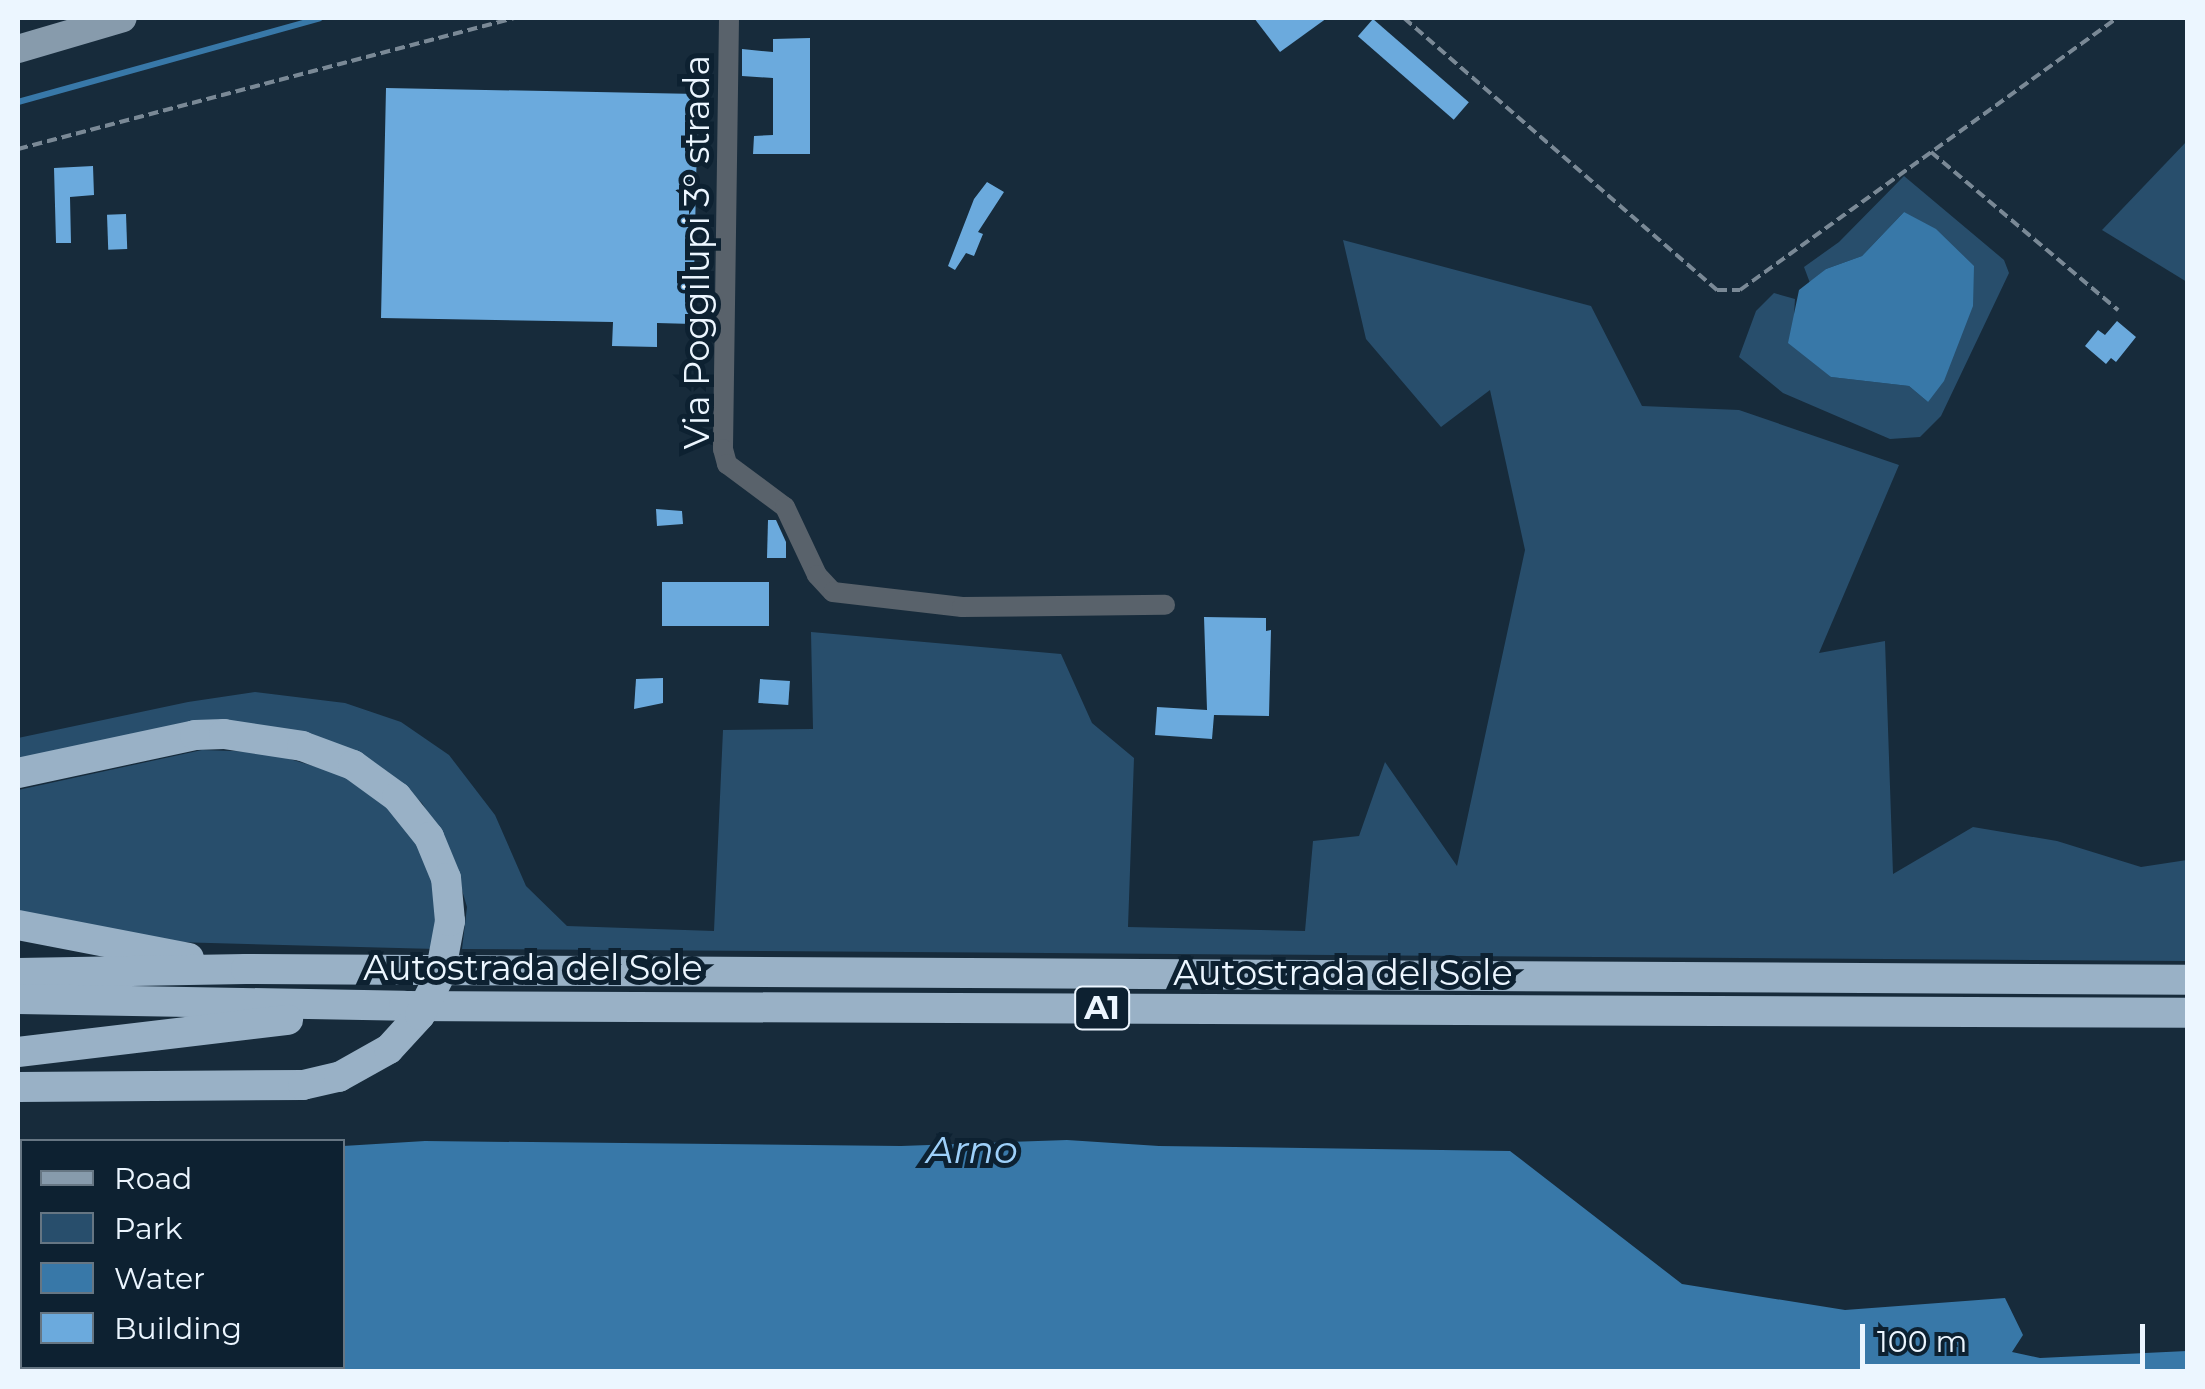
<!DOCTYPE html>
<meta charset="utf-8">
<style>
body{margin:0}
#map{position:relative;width:2205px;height:1389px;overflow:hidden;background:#172b3b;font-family:Montserrat,sans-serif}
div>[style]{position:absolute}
.green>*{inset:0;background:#284e6c}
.water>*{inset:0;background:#3878a8}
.stream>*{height:6px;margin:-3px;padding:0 3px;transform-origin:3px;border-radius:3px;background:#3878a8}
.building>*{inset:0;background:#6baadd;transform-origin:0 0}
.path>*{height:4px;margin-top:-2px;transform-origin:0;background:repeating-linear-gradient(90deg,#7a8996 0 10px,transparent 0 15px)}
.minor>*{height:20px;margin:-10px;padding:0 10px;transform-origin:10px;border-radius:10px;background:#59626b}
.major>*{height:28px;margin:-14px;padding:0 14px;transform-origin:14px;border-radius:14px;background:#879bac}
.highway>*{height:30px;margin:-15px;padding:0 15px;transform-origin:15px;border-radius:15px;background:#99b1c6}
.highway-bridge>*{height:30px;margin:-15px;padding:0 15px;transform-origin:15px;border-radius:15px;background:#99b1c6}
span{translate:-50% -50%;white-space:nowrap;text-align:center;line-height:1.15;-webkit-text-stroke:10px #0d2131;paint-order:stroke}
.shield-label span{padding:2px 8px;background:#0d2131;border:2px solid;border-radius:8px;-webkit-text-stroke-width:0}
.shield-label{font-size:32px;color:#ecf6ff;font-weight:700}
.street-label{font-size:35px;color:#ecf6ff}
.water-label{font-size:38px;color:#9ed0f9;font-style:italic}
.frame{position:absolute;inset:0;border:20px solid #ecf6ff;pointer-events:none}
.legend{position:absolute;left:20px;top:1139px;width:325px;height:230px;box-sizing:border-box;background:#0d2131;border:2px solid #667683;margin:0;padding:12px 18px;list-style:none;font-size:30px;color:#ecf6ff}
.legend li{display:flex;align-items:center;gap:20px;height:50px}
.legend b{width:50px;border:2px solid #667683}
.scale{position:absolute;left:1860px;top:1324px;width:285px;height:45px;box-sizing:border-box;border:5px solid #ecf6ff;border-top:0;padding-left:12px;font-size:30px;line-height:35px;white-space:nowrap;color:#ecf6ff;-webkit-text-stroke:8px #0d2131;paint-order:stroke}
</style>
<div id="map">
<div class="green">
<div style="clip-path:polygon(2187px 141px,2187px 282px,2102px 230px)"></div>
<div style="clip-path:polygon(1904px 176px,2004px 260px,2009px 273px,1941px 416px,1920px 437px,1890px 439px,1783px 393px,1739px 357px,1756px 311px,1774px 293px,1795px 299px,1794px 315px,1831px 377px,1909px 386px,1928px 402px,1904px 212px,1862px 256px,1826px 269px,1810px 283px,1804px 267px,1839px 242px)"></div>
<div style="clip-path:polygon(1343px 240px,1591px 306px,1642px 406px,1739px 410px,1899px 465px,1819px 653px,1885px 641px,1893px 874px,1973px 827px,2057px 841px,2141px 867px,2187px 860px,2187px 961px,462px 949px,467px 907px,451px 853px,422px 803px,388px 772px,340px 748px,293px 734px,18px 764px,18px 738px,188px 702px,255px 692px,345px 703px,401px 722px,449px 755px,495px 815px,526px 886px,567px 926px,714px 931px,723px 730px,813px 729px,811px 632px,1061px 654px,1092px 723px,1134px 758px,1128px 927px,1305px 931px,1313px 841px,1359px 836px,1385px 762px,1457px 866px,1525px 550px,1490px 390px,1441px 427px,1366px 339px)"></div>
<div style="clip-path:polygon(202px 750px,266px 752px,347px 776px,385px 801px,408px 828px,430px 870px,439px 908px,436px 949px,137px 941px,18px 917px,18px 790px)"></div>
</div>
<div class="water">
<div style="clip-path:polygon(1904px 212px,1936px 229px,1974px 266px,1973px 306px,1944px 381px,1928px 402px,1909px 386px,1831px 377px,1788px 343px,1799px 290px,1826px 269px,1862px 256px)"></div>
<div style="clip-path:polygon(1067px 1140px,1159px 1146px,1510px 1151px,1682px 1284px,1845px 1310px,2005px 1298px,2023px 1335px,2012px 1352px,2040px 1358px,2187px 1351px,2187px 1371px,18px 1371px,18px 1143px,22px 1144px,22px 1366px,342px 1366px,343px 1146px,425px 1141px,901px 1146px)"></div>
</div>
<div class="stream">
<div style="left:18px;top:102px;width:313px;rotate:-15.5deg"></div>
</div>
<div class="building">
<div style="clip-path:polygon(1254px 18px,1327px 18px,1280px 52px)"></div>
<div style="left:1373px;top:19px;width:127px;height:23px;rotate:41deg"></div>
<div style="clip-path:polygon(810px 38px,810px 154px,753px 154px,754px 136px,773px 135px,773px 78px,742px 76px,742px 49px,773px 52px,773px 39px)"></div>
<div style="clip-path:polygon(386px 88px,698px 94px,693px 324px,657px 323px,657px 347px,612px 346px,613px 322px,381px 318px)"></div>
<div style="clip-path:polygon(93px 166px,94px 195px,70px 197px,71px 243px,56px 243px,54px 168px)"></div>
<div style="clip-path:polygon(987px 182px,1004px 192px,978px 232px,983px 234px,974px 256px,966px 253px,955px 270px,948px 266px,974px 199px)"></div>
<div style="left:126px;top:214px;width:35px;height:19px;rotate:88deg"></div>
<div style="clip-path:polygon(2117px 321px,2136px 337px,2116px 362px,2111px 358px,2106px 364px,2085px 346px,2098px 330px,2105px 335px)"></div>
<div style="clip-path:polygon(656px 509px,682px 511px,683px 524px,657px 526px)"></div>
<div style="clip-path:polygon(768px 520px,776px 520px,786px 542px,786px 558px,767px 558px)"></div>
<div style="left:662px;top:582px;width:107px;height:44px"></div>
<div style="clip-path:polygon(1204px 617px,1266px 618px,1266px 631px,1271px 630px,1269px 716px,1214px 715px,1212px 739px,1155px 735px,1157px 707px,1207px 710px)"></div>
<div style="clip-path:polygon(663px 678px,663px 703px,634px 709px,636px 679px)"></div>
<div style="left:760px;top:679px;width:30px;height:24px;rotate:4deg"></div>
</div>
<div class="path">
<div style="left:1404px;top:18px;width:415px;rotate:41deg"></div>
<div style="left:1717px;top:290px;width:23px"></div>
<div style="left:1740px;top:290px;width:465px;rotate:-35.8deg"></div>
<div style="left:18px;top:149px;width:513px;rotate:-14.79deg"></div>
<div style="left:1931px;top:152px;width:245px;rotate:40.2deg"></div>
</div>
<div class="minor">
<div style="left:729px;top:18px;width:431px;rotate:90.8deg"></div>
<div style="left:723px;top:449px;width:16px;rotate:75deg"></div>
<div style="left:727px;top:464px;width:72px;rotate:36.6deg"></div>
<div style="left:785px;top:507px;width:75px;rotate:64.8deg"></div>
<div style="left:817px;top:575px;width:23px;rotate:47deg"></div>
<div style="left:833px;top:592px;width:130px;rotate:6.6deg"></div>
<div style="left:962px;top:607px;width:203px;rotate:-0.6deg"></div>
</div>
<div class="major">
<div style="left:18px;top:49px;width:109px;rotate:-16.4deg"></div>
</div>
<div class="highway">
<div style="left:18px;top:773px;width:181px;rotate:-12.1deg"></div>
<div style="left:195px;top:735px;width:29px;rotate:-2deg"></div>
<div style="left:224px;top:734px;width:79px;rotate:8.7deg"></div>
<div style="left:302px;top:746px;width:54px;rotate:20.4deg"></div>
<div style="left:353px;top:765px;width:54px;rotate:36deg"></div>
<div style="left:397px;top:797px;width:51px;rotate:51.3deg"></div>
<div style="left:429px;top:837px;width:44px;rotate:67.5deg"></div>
<div style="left:18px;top:925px;width:174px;rotate:10.9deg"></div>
<div style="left:18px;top:973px;width:228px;rotate:-1deg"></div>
<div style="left:246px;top:969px;width:1942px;rotate:0.32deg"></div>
<div style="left:18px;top:999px;width:386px;rotate:1deg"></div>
<div style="left:404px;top:1006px;width:1784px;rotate:0.22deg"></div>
<div style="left:18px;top:1052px;width:272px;rotate:-6.8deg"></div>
<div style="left:18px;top:1087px;width:285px;rotate:-0.4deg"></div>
<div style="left:303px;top:1085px;width:37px;rotate:-13deg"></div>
<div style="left:339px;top:1077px;width:57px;rotate:-29.2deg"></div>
</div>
<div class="highway-bridge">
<div style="left:389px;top:1049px;width:46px;rotate:-47.6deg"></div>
<div style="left:420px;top:1015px;width:45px;rotate:-63.4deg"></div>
<div style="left:440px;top:975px;width:55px;rotate:-79.5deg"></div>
<div style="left:450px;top:921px;width:43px;rotate:-95.3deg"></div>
</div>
<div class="shield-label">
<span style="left:1102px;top:1008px">A1</span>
</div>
<div class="street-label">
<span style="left:697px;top:252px;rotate:-90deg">Via Poggilupi 3° strada</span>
<span style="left:533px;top:968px">Autostrada del Sole</span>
<span style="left:1343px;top:973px">Autostrada del Sole</span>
</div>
<div class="water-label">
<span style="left:972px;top:1150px">Arno</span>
</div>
<div class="frame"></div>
<ul class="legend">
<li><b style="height:12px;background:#879bac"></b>Road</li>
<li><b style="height:28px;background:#284e6c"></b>Park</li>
<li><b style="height:28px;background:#3878a8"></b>Water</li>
<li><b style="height:28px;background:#6baadd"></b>Building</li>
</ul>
<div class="scale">100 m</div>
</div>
